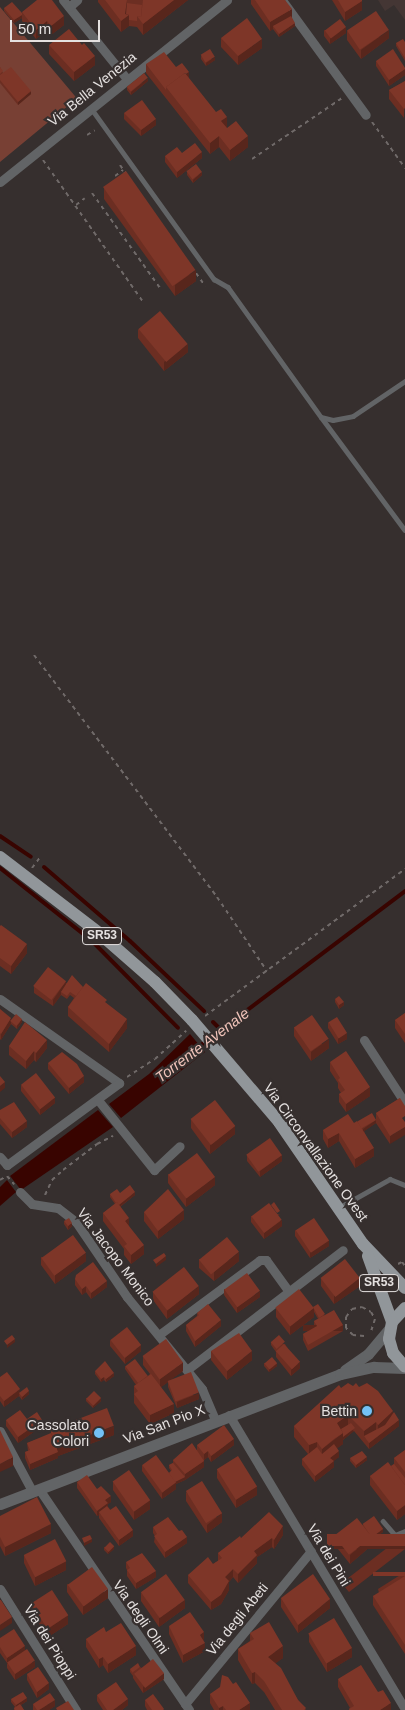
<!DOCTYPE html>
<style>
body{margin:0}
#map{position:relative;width:405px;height:1710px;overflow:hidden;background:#362f2e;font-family:Helvetica,sans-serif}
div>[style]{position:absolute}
.built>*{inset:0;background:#443634}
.green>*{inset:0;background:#784034}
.water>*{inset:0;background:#380400}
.stream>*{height:4px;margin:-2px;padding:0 2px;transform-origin:2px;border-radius:2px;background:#380400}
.path>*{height:2px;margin-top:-1px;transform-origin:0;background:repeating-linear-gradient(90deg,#706a69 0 4px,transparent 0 8px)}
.service>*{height:4.5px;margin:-2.25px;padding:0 2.25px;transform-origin:2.25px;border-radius:2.25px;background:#626466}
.minor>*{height:9px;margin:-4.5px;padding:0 4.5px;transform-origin:4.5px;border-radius:4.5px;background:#626466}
.tertiary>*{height:11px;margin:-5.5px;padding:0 5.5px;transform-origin:5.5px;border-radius:5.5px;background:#626466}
.primary>*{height:12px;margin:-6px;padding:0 6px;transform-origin:6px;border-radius:6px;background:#91969a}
.wall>*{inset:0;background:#6c2e22}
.shaded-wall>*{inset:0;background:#58261c;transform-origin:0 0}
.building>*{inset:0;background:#7e3628;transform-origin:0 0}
.dots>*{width:14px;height:14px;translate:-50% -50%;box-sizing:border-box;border:2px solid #362f2e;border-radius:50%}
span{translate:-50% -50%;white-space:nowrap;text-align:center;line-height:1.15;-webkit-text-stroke:4.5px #362f2e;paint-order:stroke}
.shield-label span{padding:1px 4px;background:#362f2e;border:1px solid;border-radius:4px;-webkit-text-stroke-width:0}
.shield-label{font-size:12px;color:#e5e1e0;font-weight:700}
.street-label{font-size:14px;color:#e5e1e0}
.poi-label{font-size:14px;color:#e5e1e0}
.right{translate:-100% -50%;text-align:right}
.water-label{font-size:15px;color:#f0c3b9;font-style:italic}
.scale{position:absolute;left:10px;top:20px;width:90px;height:22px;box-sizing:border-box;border:2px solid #e5e1e0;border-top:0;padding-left:6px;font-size:15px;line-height:18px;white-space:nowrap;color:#e5e1e0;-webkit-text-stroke:4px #362f2e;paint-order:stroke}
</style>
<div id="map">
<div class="built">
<div style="clip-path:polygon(378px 0,405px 0,405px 20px,394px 5px,385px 11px)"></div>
</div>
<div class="green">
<div style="clip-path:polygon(0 7px,80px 102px,69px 105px,0 162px)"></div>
</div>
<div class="water">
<div style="clip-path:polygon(190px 1034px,205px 1052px,121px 1118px,109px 1104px,149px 1074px)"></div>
<div style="clip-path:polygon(98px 1110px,113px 1127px,21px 1190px,10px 1176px)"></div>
<div style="clip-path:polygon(7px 1180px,16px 1192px,0 1206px,0 1187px)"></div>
</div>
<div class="stream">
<div style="left:0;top:836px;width:37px;rotate:34deg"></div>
<div style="left:44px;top:867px;width:113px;rotate:40.7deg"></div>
<div style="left:130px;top:941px;width:102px;rotate:43.4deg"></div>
<div style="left:0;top:868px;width:117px;rotate:38.4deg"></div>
<div style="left:92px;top:941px;width:122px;rotate:45.3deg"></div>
<div style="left:213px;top:1022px;width:11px;rotate:45deg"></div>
<div style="left:197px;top:1048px;width:261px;rotate:-37deg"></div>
</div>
<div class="path">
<div style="left:372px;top:122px;width:57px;rotate:54.3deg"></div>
<div style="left:87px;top:135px;width:9px;rotate:-32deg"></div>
<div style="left:252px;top:159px;width:109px;rotate:-34.1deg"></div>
<div style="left:43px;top:160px;width:175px;rotate:54.8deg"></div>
<div style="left:120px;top:165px;width:11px;rotate:56deg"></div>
<div style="left:115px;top:176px;width:10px;rotate:-37deg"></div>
<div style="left:92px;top:193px;width:117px;rotate:54.4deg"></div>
<div style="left:76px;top:205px;width:11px;rotate:-38deg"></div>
<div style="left:196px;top:273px;width:16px;rotate:55deg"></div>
<div style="left:34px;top:655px;width:303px;rotate:52.9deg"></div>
<div style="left:217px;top:897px;width:89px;rotate:56deg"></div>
<div style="left:32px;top:868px;width:15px;rotate:-53deg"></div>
<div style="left:205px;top:1016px;width:248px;rotate:-36.3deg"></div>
<div style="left:127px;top:1077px;width:33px;rotate:-33deg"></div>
<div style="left:155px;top:1059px;width:42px;rotate:-42.1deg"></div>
<div style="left:7px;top:1176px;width:11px;rotate:49deg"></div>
<div style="left:0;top:1180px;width:8px;rotate:-30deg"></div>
<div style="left:45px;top:1195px;width:17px;rotate:-65deg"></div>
<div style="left:52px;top:1180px;width:15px;rotate:-42deg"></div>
<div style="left:63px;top:1170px;width:43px;rotate:-37.4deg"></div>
<div style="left:97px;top:1144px;width:18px;rotate:-27deg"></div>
<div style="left:398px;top:1264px;width:4px;rotate:-27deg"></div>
<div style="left:402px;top:1262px;width:5px;rotate:53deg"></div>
<div style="left:364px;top:1336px;width:11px;rotate:-175deg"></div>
<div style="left:353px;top:1335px;width:10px;rotate:-135deg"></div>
<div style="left:346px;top:1328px;width:11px;rotate:-90deg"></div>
<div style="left:346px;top:1317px;width:10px;rotate:-53deg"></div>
<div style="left:352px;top:1309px;width:10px;rotate:-11deg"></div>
<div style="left:362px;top:1307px;width:10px;rotate:29deg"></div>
<div style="left:371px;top:1312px;width:8px;rotate:60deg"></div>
<div style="left:375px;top:1319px;width:13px;rotate:108deg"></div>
</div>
<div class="service">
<div style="left:91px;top:108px;width:211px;rotate:54.3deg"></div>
<div style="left:214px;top:279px;width:16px;rotate:30deg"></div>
<div style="left:228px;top:287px;width:160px;rotate:54.4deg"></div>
<div style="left:321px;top:417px;width:12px;rotate:14deg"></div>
<div style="left:333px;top:420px;width:20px;rotate:-11deg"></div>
<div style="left:353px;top:416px;width:63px;rotate:-33.9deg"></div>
<div style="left:322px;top:418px;width:139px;rotate:53.5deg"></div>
<div style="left:340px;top:1207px;width:57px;rotate:-29.2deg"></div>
<div style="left:390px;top:1179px;width:16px;rotate:22deg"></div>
<div style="left:383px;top:1521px;width:18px;rotate:49deg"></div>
<div style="left:395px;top:1535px;width:11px;rotate:-22deg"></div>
</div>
<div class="minor">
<div style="left:63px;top:0;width:102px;rotate:51deg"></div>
<div style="left:282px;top:0;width:142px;rotate:53.9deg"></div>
<div style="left:69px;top:7px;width:11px;rotate:-41deg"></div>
<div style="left:0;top:182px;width:291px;rotate:-38.7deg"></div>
<div style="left:0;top:999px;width:146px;rotate:35.2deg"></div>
<div style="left:119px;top:1083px;width:139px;rotate:143.8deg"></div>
<div style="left:7px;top:1165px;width:11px;rotate:-131deg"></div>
<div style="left:364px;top:1040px;width:75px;rotate:56.9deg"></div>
<div style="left:98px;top:1100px;width:90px;rotate:51.3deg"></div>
<div style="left:154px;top:1170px;width:35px;rotate:-43deg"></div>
<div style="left:20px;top:1192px;width:17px;rotate:45deg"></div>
<div style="left:32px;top:1204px;width:26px;rotate:9deg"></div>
<div style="left:58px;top:1208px;width:23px;rotate:38deg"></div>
<div style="left:76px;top:1222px;width:91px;rotate:55.8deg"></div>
<div style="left:127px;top:1297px;width:119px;rotate:50.8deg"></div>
<div style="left:202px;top:1389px;width:34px;rotate:67deg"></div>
<div style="left:160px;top:1334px;width:124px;rotate:-36.5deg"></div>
<div style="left:260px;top:1260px;width:6px"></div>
<div style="left:266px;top:1260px;width:39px;rotate:54deg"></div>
<div style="left:188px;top:1369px;width:195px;rotate:-37.5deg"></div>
<div style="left:229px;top:1415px;width:343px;rotate:59.1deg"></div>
<div style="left:0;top:1431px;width:68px;rotate:61.9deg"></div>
<div style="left:39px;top:1489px;width:267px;rotate:55.8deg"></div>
<div style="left:0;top:1589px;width:143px;rotate:57.9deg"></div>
<div style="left:185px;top:1704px;width:198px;rotate:-50.5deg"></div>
</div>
<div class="tertiary">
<div style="left:345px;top:1370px;width:28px;rotate:-35deg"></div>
<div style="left:368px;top:1354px;width:34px;rotate:-50deg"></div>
<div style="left:0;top:1504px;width:364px;rotate:-20.9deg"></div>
<div style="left:340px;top:1374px;width:35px;rotate:-12deg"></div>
<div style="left:374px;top:1367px;width:31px;rotate:2deg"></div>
</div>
<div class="primary">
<div style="left:0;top:857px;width:125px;rotate:37.5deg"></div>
<div style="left:99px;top:933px;width:74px;rotate:41.2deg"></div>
<div style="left:155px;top:982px;width:53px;rotate:45.8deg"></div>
<div style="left:192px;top:1020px;width:134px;rotate:49.5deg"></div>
<div style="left:279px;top:1122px;width:148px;rotate:55.5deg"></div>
<div style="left:363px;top:1244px;width:61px;rotate:46.3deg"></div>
<div style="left:368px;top:1256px;width:70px;rotate:70deg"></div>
<div style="left:405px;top:1308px;width:19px;rotate:133deg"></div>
<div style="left:392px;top:1322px;width:17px;rotate:100deg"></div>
<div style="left:389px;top:1339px;width:15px;rotate:74deg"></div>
<div style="left:393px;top:1353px;width:18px;rotate:49deg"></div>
</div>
<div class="wall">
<div style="clip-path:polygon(98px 0,188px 0,143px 35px,137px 27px,129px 26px,121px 32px,98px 2px)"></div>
<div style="clip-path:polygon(251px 0,285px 0,295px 26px,279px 37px,273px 29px,270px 31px,251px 4px)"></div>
<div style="clip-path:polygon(332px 0,362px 0,362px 10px,345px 21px)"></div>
<div style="clip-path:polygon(4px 8px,22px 13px,22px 12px,64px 25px,51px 35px,47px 30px,36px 39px,22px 21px,22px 18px,14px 23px,4px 11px)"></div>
<div style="clip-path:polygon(324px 30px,346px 33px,330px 44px,324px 36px)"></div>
<div style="clip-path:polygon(347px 31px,389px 38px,361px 59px,347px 40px)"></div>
<div style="clip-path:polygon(221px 38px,262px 48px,238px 65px,221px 47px)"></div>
<div style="clip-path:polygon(405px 42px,405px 61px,396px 46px,396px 43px)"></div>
<div style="clip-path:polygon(49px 45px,95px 65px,74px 81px,49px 54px)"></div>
<div style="clip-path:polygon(201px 56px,215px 60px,206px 66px,201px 59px)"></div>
<div style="clip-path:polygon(376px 61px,405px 68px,405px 75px,389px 86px,376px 66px)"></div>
<div style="clip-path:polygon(146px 64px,176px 67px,189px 79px,226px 128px,248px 147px,230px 161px,219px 147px,210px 154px,146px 73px)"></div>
<div style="clip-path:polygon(0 67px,3px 73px,31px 94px,18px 105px,0 83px)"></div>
<div style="clip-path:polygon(148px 81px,131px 95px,127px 90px,127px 87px)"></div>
<div style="clip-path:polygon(405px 81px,404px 118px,389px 99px,389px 90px)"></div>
<div style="clip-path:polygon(124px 113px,156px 125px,141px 136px,124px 119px)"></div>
<div style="clip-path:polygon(182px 153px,202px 158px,177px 178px,165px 162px,165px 156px)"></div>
<div style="clip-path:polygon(187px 172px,202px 175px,193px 183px,187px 175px)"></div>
<div style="clip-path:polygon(104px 188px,196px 281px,175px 296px,104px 199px)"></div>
<div style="clip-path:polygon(138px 329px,188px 352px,164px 371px,138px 338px)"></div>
<div style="clip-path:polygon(0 926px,27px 953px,11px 974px,0 966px)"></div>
<div style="clip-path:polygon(66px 983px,83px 987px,107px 1004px,127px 1028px,109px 1052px,68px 1016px,68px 1007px,74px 998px,70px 995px,67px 999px,61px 995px,53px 1006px,34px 993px,34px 987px)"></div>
<div style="clip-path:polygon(335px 999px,344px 1005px,339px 1009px,335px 1002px)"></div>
<div style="clip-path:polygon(0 1009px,11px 1021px,22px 1022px,17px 1029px,11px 1024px,1px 1040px,0 1039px)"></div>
<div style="clip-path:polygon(405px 1013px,405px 1043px,395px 1028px,395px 1020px)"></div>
<div style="clip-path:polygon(328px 1022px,347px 1039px,338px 1044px,328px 1028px)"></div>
<div style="clip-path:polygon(294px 1027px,329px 1048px,311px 1061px,294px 1036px)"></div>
<div style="clip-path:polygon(9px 1046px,47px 1048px,36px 1062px,34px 1060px,26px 1069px,9px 1055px)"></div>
<div style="clip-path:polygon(330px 1062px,370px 1096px,346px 1112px,339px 1102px,339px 1094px,341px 1093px,338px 1088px,338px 1083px,330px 1071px)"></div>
<div style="clip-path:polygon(48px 1063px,84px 1082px,69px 1094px,48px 1069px)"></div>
<div style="clip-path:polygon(21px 1085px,55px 1103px,40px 1115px,21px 1091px)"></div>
<div style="clip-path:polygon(400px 1098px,390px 1144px,376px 1123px,364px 1131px,374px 1156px,355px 1168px,339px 1141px,328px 1148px,323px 1139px,323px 1130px,358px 1122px,376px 1120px,376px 1113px)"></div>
<div style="clip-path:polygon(0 1110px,27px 1127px,12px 1138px,0 1124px)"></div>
<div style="clip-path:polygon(191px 1119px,235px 1134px,210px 1154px,191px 1128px)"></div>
<div style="clip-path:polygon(247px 1155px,282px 1161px,260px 1177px,247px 1161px)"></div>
<div style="clip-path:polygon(168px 1174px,215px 1185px,186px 1207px,168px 1183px)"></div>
<div style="clip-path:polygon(120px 1193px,135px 1195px,120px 1207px,129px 1226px,144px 1254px,131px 1264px,124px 1255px,124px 1249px,103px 1221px,103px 1213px,115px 1204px,110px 1197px,110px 1194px)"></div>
<div style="clip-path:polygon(144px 1212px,184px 1219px,158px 1239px,144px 1221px)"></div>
<div style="clip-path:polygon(280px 1214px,278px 1215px,282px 1226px,264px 1239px,251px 1222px,251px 1216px)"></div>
<div style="clip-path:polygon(64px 1221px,72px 1226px,68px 1230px,64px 1224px)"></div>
<div style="clip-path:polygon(295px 1230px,329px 1246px,310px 1258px,295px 1236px)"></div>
<div style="clip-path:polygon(41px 1257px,86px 1261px,55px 1284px,41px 1265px)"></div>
<div style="clip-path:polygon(199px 1259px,239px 1261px,214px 1281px,199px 1268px)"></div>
<div style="clip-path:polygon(321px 1278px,360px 1286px,334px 1304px,321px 1286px)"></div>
<div style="clip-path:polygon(75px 1279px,107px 1287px,91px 1299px,86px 1292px,82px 1295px,75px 1285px)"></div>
<div style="clip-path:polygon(224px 1289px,260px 1297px,237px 1313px,224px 1295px)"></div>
<div style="clip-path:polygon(153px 1292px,199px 1294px,167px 1319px,153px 1300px)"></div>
<div style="clip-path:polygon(313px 1307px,325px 1316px,343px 1331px,308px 1351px,303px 1340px,303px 1334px,314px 1328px,314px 1321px,318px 1319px,314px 1312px,314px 1317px,290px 1335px,276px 1317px,276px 1309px)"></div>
<div style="clip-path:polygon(197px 1313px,221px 1326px,195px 1347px,186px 1331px,186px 1325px,197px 1316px)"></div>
<div style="clip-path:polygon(110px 1340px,141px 1351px,125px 1364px,110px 1346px)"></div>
<div style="clip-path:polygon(271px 1342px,285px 1344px,300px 1368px,291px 1376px,276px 1357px,276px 1352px,271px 1345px)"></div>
<div style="clip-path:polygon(211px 1351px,252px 1360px,227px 1380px,211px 1360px)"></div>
<div style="clip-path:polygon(143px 1356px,183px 1371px,170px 1380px,199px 1399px,177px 1408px,168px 1387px,168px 1382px,161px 1387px,174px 1413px,150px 1424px,134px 1403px,134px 1386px,136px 1385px,125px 1369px,125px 1366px,148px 1376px,150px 1374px,143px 1365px)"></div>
<div style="clip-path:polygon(264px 1363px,277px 1366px,269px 1372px,264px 1366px)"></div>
<div style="clip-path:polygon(95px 1371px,114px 1376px,106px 1382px,104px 1380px,101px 1382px,95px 1374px)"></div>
<div style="clip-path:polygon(0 1377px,20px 1393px,29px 1394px,22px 1400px,19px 1396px,4px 1407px,0 1401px)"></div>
<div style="clip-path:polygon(353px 1386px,359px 1387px,393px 1414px,399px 1426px,369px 1449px,354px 1431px,343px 1440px,343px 1444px,337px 1448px,339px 1457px,333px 1461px,334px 1467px,315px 1482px,302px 1465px,302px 1459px,308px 1454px,294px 1437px,294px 1426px,341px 1388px)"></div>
<div style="clip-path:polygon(86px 1398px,101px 1401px,93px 1408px,86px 1401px)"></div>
<div style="clip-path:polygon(27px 1419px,42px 1426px,18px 1443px,6px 1426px,6px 1420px)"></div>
<div style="clip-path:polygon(51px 1431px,114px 1435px,58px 1456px,58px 1458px,30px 1470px,25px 1458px,25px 1452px,28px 1451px,27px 1443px,51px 1434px)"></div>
<div style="clip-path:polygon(197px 1445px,234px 1445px,211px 1462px,208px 1457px,204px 1460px,204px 1467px,185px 1480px,176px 1484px,176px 1489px,162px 1499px,142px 1471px,142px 1465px,169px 1473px,171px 1471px,169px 1468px,169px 1465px,173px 1463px,173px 1460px,197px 1450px)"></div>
<div style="clip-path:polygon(405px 1450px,405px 1514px,397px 1520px,370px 1485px,370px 1476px,391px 1466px,394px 1464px,394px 1458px)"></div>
<div style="clip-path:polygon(350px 1458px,367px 1460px,356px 1468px,350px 1461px)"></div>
<div style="clip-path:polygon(217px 1470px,257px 1495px,236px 1508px,217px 1478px)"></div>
<div style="clip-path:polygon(77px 1482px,97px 1489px,111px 1502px,108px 1504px,108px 1507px,133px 1536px,119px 1546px,99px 1518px,99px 1515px,97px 1516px,77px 1488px)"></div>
<div style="clip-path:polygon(113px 1482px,150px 1509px,134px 1520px,113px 1490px)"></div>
<div style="clip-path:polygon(186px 1492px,222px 1522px,207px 1533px,186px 1501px)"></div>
<div style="clip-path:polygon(0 1516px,51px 1533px,5px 1556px,0 1546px)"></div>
<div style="clip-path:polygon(363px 1525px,383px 1532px,372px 1540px,372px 1545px,350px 1564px,334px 1544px,334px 1536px)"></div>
<div style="clip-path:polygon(153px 1527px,187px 1543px,165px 1558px,154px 1542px,155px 1536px,153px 1533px)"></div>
<div style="clip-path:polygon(405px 1534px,405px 1549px,349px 1592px,343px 1585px,343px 1582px)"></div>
<div style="clip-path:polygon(283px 1535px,274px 1549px,272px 1547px,257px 1557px,257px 1563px,238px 1583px,233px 1577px,229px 1582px,229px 1590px,221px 1604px,211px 1610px,188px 1583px,188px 1575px,213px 1564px,218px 1561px,218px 1553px,241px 1538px)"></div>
<div style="clip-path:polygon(104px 1547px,114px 1549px,108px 1554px,104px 1550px)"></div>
<div style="clip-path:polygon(24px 1555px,66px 1570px,35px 1586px,24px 1563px)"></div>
<div style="clip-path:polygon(126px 1562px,156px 1577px,136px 1589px,127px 1576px,127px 1570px,126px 1568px)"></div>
<div style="clip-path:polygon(405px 1572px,405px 1654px,373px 1605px,373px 1596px,379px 1593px,378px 1589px)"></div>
<div style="clip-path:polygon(67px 1584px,108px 1598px,83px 1615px,67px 1592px)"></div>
<div style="clip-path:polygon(141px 1593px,185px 1608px,159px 1627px,141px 1601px)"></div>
<div style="clip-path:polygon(281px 1598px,330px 1608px,298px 1633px,281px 1607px)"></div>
<div style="clip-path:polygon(31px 1604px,68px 1624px,48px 1637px,31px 1612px)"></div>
<div style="clip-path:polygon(169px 1626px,205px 1651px,183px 1663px,169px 1634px)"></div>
<div style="clip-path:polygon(106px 1632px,136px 1655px,108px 1673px,103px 1665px,99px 1668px,86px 1647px,86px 1639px)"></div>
<div style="clip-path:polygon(250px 1633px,283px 1658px,275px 1663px,298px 1700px,306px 1710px,275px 1710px,264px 1692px,255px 1683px,252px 1684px,238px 1660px,238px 1649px,250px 1641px)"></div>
<div style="clip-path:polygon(309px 1634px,352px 1657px,327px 1672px,309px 1642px)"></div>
<div style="clip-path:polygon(0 1638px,25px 1650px,35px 1667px,15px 1680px,7px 1668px,7px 1663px,0 1653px)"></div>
<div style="clip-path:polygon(140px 1667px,164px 1679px,143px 1693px,133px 1678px,133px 1676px,130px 1672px,130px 1669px)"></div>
<div style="clip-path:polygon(27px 1674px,49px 1689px,37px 1698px,27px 1680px)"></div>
<div style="clip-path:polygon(338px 1679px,378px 1692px,391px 1710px,349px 1710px,349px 1709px,350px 1708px,338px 1687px)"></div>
<div style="clip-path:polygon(233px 1684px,250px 1710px,214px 1710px,210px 1703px,210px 1694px)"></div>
<div style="clip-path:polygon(97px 1695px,128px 1705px,122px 1710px,103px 1710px,97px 1701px)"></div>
<div style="clip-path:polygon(11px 1699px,27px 1701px,21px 1705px,24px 1710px,14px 1710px,14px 1708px,15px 1707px,11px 1702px)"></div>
<div style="clip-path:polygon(145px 1700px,164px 1710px,147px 1710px,145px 1706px)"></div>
<div style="clip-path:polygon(33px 1704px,55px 1706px,49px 1710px,33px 1710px)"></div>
</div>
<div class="shaded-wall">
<div style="clip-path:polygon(127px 0,127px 9px,129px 15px,129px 26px,121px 32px,121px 21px)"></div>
<div style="clip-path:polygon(174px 0,188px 0,143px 35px,143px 24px)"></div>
<div style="clip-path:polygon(362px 1px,362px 10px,345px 21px,345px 12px)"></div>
<div style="clip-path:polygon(292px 9px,292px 18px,273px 26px,273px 29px,270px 31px,270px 22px)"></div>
<div style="clip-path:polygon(22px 15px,22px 18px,14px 23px,14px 20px)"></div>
<div style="clip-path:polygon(64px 16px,64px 25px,51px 35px,51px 26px)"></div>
<div style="clip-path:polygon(47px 21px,47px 30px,36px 39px,36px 30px)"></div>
<div style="clip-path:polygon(295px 23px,295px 26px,279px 37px,279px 34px)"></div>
<div style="clip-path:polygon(346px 27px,346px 33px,330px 44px,330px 38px)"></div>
<div style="clip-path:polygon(389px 30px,389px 38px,361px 59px,361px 50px)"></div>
<div style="clip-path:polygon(262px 39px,262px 48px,238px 65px,238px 56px)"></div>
<div style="clip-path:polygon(95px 56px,95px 65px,74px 81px,74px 72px)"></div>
<div style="clip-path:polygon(215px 57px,215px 60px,206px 66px,206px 63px)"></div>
<div style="clip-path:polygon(405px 69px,405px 75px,389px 86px,389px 80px)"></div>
<div style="clip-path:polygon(189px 72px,189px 81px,167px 89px)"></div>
<div style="clip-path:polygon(148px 78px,148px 81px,131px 95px,131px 92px)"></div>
<div style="clip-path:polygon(31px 91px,31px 94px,18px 105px,18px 102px)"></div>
<div style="clip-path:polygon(227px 117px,227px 128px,221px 132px,221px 121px)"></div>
<div style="clip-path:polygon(156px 119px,156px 125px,141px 136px,141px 130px)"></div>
<div style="clip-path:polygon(219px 136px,219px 147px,210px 154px,210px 143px)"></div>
<div style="clip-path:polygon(248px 136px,248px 147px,230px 161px,230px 150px)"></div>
<div style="clip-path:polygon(202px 152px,202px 158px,177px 178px,177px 172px)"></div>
<div style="clip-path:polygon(202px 172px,202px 175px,193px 183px,193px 180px)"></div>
<div style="clip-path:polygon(196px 270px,196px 281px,175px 296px,175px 285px)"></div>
<div style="clip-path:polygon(188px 344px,188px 352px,164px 371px,164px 362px)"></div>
<div style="clip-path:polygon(27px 944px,27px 953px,11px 974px,11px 966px)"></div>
<div style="clip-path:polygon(66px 981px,66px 986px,61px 992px,61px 995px,53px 1006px,53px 1000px)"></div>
<div style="clip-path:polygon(344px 1002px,344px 1005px,339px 1009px,339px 1005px)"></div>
<div style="clip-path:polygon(11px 1018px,11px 1024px,1px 1040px,1px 1034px)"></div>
<div style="clip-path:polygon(22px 1019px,22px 1022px,17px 1029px,17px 1026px)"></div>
<div style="clip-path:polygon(127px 1019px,127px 1028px,109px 1052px,109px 1044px)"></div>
<div style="clip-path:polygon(347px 1033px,347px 1039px,338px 1044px,338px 1038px)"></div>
<div style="clip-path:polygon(329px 1039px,329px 1048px,311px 1061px,311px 1052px)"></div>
<div style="clip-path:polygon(47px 1040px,47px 1048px,36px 1062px,36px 1053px)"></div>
<div style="clip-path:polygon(34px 1051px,34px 1060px,26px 1069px,26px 1061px)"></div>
<div style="clip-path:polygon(84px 1076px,84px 1082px,69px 1094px,69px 1088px)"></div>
<div style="clip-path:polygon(5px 1082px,5px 1088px,0 1092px,0 1086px)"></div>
<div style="clip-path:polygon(370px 1087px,370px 1096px,346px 1112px,346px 1104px)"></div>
<div style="clip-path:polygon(55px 1097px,55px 1103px,40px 1115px,40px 1109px)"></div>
<div style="clip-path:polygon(376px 1120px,376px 1123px,363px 1132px,363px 1129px)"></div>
<div style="clip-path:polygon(27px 1121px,27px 1127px,12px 1138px,12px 1132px)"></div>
<div style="clip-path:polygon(235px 1126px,235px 1134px,210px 1154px,210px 1145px)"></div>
<div style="clip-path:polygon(405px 1127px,405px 1135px,390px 1144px,390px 1136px)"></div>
<div style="clip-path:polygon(339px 1133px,339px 1141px,328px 1148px,328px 1139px)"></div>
<div style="clip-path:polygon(374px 1148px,374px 1156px,355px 1168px,355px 1159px)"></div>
<div style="clip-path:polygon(282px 1155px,282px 1161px,260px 1177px,260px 1171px)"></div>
<div style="clip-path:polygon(215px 1177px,215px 1185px,186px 1207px,186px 1198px)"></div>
<div style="clip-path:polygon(135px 1192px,135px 1195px,118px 1208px,118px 1205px)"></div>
<div style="clip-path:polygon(184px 1210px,184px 1219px,158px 1239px,158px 1231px)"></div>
<div style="clip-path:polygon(129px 1218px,129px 1226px,125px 1221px)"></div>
<div style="clip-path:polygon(282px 1220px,282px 1226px,264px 1239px,264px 1233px)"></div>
<div style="clip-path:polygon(72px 1223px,72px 1226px,68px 1230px,68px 1226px)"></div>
<div style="clip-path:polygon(329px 1240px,329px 1246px,310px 1258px,310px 1252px)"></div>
<div style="clip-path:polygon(144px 1245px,144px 1254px,131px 1264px,131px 1255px)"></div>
<div style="clip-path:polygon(239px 1252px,239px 1261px,214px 1281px,214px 1272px)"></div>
<div style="clip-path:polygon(86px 1253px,86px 1261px,55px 1284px,55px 1275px)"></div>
<div style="clip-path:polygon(166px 1256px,166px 1260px,156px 1267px,156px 1264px)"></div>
<div style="clip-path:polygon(360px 1278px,360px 1286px,334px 1304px,334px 1296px)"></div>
<div style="clip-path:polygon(107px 1281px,107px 1287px,91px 1299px,91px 1293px)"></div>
<div style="clip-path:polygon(86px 1286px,86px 1292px,82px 1295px,82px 1289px)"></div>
<div style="clip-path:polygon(199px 1286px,199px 1294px,167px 1319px,167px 1310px)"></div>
<div style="clip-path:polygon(260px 1291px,260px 1297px,237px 1313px,237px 1307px)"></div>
<div style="clip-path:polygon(314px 1308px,314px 1317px,290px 1335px,290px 1326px)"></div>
<div style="clip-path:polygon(221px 1320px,221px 1326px,195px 1347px,195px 1341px)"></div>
<div style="left:343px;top:1325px;width:6px;height:40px;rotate:90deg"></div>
<div style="clip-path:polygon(15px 1339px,15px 1342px,7px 1348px,7px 1345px)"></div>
<div style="clip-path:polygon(141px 1345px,141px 1351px,125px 1364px,125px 1358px)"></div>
<div style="clip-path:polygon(252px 1351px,252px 1360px,227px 1380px,227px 1371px)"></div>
<div style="clip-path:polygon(183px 1362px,183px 1371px,160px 1388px,160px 1379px)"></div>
<div style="clip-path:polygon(300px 1362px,300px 1368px,291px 1376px,291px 1370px)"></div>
<div style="clip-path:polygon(277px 1363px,277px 1366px,269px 1372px,269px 1369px)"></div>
<div style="clip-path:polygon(114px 1373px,114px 1376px,106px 1382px,106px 1379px)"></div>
<div style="clip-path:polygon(104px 1377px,104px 1380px,101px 1382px,101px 1379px)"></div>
<div style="clip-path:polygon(20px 1389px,19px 1396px,4px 1407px,4px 1401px)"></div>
<div style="clip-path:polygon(29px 1391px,29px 1394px,22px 1400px,22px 1397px)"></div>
<div style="clip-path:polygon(199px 1393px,199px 1399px,177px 1408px,177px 1402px)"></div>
<div style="clip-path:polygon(101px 1398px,101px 1401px,93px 1408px,93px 1405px)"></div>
<div style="clip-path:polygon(174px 1404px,174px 1413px,150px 1424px,150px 1415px)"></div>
<div style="clip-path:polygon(393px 1411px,393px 1422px,378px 1436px,378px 1425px)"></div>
<div style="clip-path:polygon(348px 1415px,348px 1426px,337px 1431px,337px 1423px)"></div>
<div style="clip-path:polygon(42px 1420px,42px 1426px,18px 1443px,18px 1437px)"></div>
<div style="clip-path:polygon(399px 1420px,399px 1426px,369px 1449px,369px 1443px)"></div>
<div style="clip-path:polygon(376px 1422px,376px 1433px,364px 1436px,364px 1431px)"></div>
<div style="clip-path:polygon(114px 1426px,114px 1435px,58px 1456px,58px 1458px,30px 1470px,30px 1464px,57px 1452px,57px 1447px)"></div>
<div style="clip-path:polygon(352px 1430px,354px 1431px,343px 1440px,343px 1444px,322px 1460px,322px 1449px,343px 1433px)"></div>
<div style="clip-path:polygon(234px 1439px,234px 1445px,211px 1462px,211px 1456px)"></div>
<div style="clip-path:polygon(317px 1442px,317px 1453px,309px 1456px,309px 1445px)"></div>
<div style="clip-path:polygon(208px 1451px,208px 1457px,204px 1460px,204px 1454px)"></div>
<div style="clip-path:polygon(339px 1451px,339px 1457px,330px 1464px,330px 1458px)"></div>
<div style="clip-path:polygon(13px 1457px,13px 1466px,0 1472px,0 1464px)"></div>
<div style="clip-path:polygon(367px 1457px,367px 1460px,356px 1468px,356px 1465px)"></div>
<div style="clip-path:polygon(204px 1461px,204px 1467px,185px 1480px,176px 1484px,176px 1489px,162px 1499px,162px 1493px,173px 1483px,185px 1477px,185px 1474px)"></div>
<div style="clip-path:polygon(334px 1461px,334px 1467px,315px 1482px,315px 1476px)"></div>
<div style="clip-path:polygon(257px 1486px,257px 1495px,236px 1508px,236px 1500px)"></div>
<div style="clip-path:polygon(111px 1496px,111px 1502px,108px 1504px,108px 1509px,99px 1512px,99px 1515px,97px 1516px,97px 1511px,105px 1500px)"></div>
<div style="clip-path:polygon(150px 1500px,150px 1509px,134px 1520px,134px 1511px)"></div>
<div style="clip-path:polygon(405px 1505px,405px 1514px,397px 1520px,397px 1511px)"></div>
<div style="clip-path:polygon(222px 1513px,222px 1522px,207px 1533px,207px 1525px)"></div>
<div style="clip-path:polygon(51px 1524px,51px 1533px,5px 1556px,5px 1547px)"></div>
<div style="clip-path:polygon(283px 1526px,283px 1535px,274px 1549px,274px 1540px)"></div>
<div style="clip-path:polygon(383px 1529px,383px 1532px,372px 1540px,372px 1545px,350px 1564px,350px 1555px,372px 1537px)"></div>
<div style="clip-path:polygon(133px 1530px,133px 1536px,119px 1546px,119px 1540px)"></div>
<div style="clip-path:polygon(187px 1537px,187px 1543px,165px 1558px,165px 1552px)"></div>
<div style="clip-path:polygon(272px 1538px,272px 1547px,257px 1557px,257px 1563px,238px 1583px,238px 1574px,254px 1551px)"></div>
<div style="clip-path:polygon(92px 1539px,92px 1542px,84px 1546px,84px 1543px)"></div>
<div style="clip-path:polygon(114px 1546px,114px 1549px,108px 1554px,108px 1551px)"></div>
<div style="left:405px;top:1546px;width:3px;height:71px;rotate:90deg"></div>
<div style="clip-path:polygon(66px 1561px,66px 1570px,35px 1586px,35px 1577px)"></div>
<div style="clip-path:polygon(233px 1569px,233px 1577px,229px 1582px,229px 1590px,221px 1604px,211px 1610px,211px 1602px,225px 1577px)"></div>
<div style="clip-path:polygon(156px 1571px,156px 1577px,136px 1589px,136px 1583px)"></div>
<div style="clip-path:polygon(108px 1589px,108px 1598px,83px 1615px,83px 1606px)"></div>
<div style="clip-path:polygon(330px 1599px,330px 1608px,298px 1633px,298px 1625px)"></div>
<div style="clip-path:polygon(185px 1600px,185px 1608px,159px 1627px,159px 1618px)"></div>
<div style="clip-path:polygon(68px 1615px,68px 1624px,48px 1637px,48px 1629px)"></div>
<div style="clip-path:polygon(12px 1617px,12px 1623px,0 1631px,0 1625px)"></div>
<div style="clip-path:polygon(204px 1632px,204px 1641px,200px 1635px)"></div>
<div style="clip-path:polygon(205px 1643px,205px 1651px,183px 1663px,183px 1655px)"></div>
<div style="clip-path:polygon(25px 1646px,25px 1652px,7px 1664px,7px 1658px)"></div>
<div style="clip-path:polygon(136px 1646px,136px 1655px,108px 1673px,108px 1664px)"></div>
<div style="clip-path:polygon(283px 1646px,283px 1658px,268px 1669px,268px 1657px)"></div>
<div style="clip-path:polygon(352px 1648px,352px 1657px,327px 1672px,327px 1663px)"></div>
<div style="clip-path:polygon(103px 1657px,103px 1665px,99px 1668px,99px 1659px)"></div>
<div style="clip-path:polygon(35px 1661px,35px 1667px,15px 1680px,15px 1674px)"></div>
<div style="clip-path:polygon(255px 1672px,255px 1683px,252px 1684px,252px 1673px)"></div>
<div style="clip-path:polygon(164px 1673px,164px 1679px,143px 1693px,143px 1687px)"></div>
<div style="clip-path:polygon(49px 1683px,49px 1689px,37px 1698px,37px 1692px)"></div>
<div style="clip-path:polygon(27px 1698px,27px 1701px,16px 1708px,16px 1705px)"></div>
<div style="clip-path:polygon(128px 1699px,128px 1705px,122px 1710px,113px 1710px)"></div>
<div style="clip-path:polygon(55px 1700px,55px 1706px,49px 1710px,39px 1710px)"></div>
<div style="clip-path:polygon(250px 1703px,250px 1710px,239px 1710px)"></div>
<div style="clip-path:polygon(391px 1703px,391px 1710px,380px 1710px)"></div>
<div style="clip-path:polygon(223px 1706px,223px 1710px,219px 1710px,219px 1708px)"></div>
</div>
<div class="building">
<div style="clip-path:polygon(37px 0,52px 0,64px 16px,51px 26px,47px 21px,36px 30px,22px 12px)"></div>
<div style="clip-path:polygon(105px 0,127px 0,125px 14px,129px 15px,121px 21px)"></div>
<div style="clip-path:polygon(140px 0,174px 0,143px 24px,137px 16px,141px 17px,143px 0)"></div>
<div style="clip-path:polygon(255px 0,285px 0,292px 9px,270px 22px)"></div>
<div style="clip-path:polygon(338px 0,362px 0,362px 1px,345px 12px)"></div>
<div style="clip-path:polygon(12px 2px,22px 13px,22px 15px,14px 20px,4px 8px)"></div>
<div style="clip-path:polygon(127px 3px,142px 5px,141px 17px,137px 16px,137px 21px,129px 20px,129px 15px,126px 14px)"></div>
<div style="left:376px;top:11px;width:23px;height:35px;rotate:56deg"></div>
<div style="clip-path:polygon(291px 16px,295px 23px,279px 34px,273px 26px)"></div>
<div style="clip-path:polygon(247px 18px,262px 39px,238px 56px,221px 38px)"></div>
<div style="left:340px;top:19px;width:10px;height:19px;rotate:53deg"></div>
<div style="clip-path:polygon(69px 29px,82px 45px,84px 43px,95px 56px,74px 72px,49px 45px)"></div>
<div style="clip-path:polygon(403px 39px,405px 42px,405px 58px,396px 43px)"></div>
<div style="left:210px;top:49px;width:9px;height:11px;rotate:58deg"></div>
<div style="clip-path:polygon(393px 49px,405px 68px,405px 69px,389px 80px,376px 61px)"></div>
<div style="clip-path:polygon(164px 52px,176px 67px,182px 63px,189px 72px,186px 74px,185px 73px,166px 87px,166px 90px,146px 64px)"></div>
<div style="clip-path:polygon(0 67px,3px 71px,0 74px)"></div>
<div style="clip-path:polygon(11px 67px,31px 91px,18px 102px,0 80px,0 75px)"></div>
<div style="left:144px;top:73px;width:6px;height:22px;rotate:51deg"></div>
<div style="clip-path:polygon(185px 73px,216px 112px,221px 109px,227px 117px,221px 121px,227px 128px,236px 121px,248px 136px,230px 150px,219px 136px,210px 143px,166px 87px)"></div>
<div style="clip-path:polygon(405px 81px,405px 108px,404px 109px,389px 90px)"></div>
<div style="clip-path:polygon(142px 100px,156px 119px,141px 130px,124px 113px)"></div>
<div style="clip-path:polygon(195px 143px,202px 152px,177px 172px,165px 156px,177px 147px,182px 153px)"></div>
<div style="left:196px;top:164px;width:10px;height:12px;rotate:53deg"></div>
<div style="left:126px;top:171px;width:121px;height:28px;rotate:55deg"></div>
<div style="left:160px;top:311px;width:43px;height:28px;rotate:50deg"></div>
<div style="clip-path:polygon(1px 925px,27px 944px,11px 966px,0 958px,0 926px)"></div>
<div style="left:48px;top:967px;width:23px;height:24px;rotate:38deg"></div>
<div style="clip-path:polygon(72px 975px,83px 987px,76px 996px,70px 992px,67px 996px,61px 992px)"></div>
<div style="clip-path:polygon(86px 983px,107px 1000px,105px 1002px,127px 1019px,109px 1044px,68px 1007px)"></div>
<div style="clip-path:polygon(339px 996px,344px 1002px,339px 1005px,335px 999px)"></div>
<div style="clip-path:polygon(0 1009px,11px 1018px,1px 1034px,0 1033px)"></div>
<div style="clip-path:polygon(405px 1013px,405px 1034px,395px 1020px)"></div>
<div style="left:16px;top:1014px;width:8px;height:9px;rotate:40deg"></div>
<div style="left:312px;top:1015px;width:29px;height:22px;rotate:55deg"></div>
<div style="left:337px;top:1017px;width:19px;height:10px;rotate:58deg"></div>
<div style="clip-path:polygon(25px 1022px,47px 1040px,36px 1053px,34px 1051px,26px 1061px,9px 1046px)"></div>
<div style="clip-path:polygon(346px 1051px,370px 1087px,346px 1104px,339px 1094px,345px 1090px,338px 1080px,340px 1078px,330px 1062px)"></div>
<div style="clip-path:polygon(62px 1052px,77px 1064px,84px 1076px,69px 1088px,48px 1063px)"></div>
<div style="left:36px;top:1073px;width:31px;height:19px;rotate:52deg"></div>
<div style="clip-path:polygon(0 1076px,5px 1082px,0 1086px)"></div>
<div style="clip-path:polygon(400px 1098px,405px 1106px,405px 1116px,402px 1118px,405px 1122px,405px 1127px,390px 1136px,376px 1113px)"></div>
<div style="left:215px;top:1100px;width:33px;height:31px;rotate:52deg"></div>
<div style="clip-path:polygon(14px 1102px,27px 1121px,12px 1132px,0 1118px,0 1110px)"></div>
<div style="left:372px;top:1113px;width:8px;height:17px;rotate:60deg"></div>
<div style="clip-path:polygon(348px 1114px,354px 1123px,357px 1121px,374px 1148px,355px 1159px,339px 1133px,328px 1139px,323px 1130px)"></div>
<div style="left:270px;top:1138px;width:21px;height:29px;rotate:55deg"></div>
<div style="left:197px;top:1153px;width:30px;height:36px;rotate:53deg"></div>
<div style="clip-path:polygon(130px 1185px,135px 1192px,119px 1205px,117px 1202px,116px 1203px,110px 1194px,117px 1189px,120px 1193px)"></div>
<div style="clip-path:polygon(168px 1189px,184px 1210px,158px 1231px,144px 1212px)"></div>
<div style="clip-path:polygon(117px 1202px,129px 1218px,125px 1221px,144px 1245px,131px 1255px,124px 1246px,127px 1244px,103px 1213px)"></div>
<div style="clip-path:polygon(274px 1202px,280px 1211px,277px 1213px,271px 1205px)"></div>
<div style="left:269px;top:1203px;width:21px;height:22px;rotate:53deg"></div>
<div style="clip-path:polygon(69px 1218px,72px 1223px,68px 1226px,64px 1221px)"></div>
<div style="left:314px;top:1218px;width:27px;height:22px;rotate:56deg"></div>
<div style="left:73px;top:1235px;width:22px;height:39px;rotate:54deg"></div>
<div style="left:227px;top:1237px;width:19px;height:36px;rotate:51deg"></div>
<div style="clip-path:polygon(164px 1253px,166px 1256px,156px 1264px,153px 1260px)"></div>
<div style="left:345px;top:1259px;width:24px;height:31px;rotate:52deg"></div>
<div style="clip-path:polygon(93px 1262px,107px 1281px,91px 1293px,86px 1286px,82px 1289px,75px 1279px,76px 1275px)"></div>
<div style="left:184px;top:1267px;width:24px;height:40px;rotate:52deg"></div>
<div style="left:247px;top:1273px;width:22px;height:28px;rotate:54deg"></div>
<div style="left:299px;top:1289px;width:24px;height:30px;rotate:52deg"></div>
<div style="clip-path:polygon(208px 1304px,221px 1320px,195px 1341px,186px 1325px,199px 1315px,197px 1313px)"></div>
<div style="clip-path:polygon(318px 1304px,325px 1314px,319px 1318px,313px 1307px)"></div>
<div style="clip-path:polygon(334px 1310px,343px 1325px,308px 1345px,303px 1334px,317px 1326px,314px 1321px)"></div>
<div style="left:127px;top:1327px;width:23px;height:21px;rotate:52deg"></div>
<div style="clip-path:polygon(239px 1333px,252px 1351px,227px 1371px,211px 1351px)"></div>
<div style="left:12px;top:1335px;width:5px;height:10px;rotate:53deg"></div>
<div style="left:279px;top:1335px;width:9px;height:11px;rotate:49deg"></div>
<div style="left:166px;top:1339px;width:29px;height:29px;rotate:54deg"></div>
<div style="left:284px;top:1344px;width:24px;height:11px;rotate:48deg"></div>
<div style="left:272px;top:1357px;width:8px;height:10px;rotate:50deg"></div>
<div style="left:135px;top:1359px;width:21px;height:12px;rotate:53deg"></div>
<div style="clip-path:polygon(105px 1361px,114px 1373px,106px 1379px,104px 1377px,101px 1379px,95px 1371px)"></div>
<div style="clip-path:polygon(7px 1372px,20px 1389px,4px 1401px,0 1396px,0 1377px)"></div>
<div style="left:191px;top:1372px;width:22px;height:25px;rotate:69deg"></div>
<div style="clip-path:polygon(151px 1374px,174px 1404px,150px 1415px,134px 1394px,138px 1391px,134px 1386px)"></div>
<div style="clip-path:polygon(348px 1383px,353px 1386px,356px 1383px,359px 1387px,367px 1383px,378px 1391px,393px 1411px,378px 1425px,376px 1422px,364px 1431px,348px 1415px,337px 1423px,343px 1433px,334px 1439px,322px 1449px,317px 1442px,309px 1445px,294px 1426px,339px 1385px,341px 1388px)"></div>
<div style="clip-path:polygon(27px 1387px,29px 1391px,22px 1397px,19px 1393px)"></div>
<div style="left:94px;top:1391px;width:10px;height:11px;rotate:45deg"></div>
<div style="left:107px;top:1408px;width:19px;height:61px;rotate:69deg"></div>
<div style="clip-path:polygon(20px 1410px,27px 1419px,37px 1412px,42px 1420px,18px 1437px,6px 1420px)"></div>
<div style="clip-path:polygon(394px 1412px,399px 1420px,369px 1443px,364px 1436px,385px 1425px)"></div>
<div style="clip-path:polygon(351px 1423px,355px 1428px,343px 1437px,343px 1433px,341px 1429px)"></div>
<div style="clip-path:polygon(224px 1425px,234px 1439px,211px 1456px,208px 1451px,204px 1454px,197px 1445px)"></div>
<div style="clip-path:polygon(0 1430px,13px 1457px,0 1464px)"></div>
<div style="clip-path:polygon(51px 1433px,58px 1452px,30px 1464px,25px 1452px,30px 1450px,27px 1443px)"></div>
<div style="clip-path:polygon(192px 1443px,204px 1461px,185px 1474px,173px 1460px)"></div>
<div style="clip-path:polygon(334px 1444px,339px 1451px,330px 1458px,334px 1461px,315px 1476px,302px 1459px,317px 1447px,322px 1454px)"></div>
<div style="clip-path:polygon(405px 1450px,405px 1472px,394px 1458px)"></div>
<div style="clip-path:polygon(362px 1451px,367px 1457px,356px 1465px,350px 1458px)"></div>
<div style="left:156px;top:1455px;width:34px;height:17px;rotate:54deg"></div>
<div style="left:238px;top:1456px;width:36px;height:25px;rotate:58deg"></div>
<div style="clip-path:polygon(388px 1462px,405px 1485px,405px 1505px,397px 1511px,370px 1476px)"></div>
<div style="clip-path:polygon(173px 1463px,185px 1477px,175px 1482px,169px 1473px,172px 1470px,169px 1465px)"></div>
<div style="clip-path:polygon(394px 1464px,405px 1478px,405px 1485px,391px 1466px)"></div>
<div style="left:129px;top:1470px;width:37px;height:20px;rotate:55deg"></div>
<div style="clip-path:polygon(87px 1475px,97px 1489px,101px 1486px,111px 1496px,105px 1500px,108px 1503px,97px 1511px,77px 1482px)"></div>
<div style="left:202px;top:1481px;width:38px;height:19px;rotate:58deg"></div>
<div style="clip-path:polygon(37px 1497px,51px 1524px,5px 1547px,0 1537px,0 1516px)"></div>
<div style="clip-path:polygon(107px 1506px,110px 1510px,116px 1506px,133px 1530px,119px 1540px,99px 1512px)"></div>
<div style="clip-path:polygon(269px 1512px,283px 1526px,274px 1540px,272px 1538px,254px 1551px,257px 1555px,238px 1574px,233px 1569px,225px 1577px,229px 1581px,221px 1595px,211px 1602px,188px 1575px,208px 1557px,213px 1564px,222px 1558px,218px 1553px,240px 1536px,241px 1538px)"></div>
<div style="left:374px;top:1516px;width:16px;height:14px;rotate:55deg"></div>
<div style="clip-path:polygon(168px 1517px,179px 1531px,182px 1530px,187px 1537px,165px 1552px,154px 1536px,157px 1534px,153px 1527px)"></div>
<div style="left:357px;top:1518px;width:24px;height:29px;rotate:52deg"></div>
<div style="left:405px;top:1534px;width:12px;height:78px;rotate:90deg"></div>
<div style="clip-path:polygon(90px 1535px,92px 1539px,84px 1543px,82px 1538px)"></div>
<div style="left:55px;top:1539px;width:25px;height:35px;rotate:63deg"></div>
<div style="left:110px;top:1542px;width:6px;height:8px;rotate:45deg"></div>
<div style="clip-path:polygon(142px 1553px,156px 1571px,136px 1583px,127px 1570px,130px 1568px,126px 1562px)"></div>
<div style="left:92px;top:1567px;width:27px;height:30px;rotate:54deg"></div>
<div style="left:405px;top:1572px;width:4px;height:32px;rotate:90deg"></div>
<div style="left:166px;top:1574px;width:32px;height:31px;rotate:54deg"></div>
<div style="clip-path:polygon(313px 1574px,330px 1599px,298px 1625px,281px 1598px)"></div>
<div style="clip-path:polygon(405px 1576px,405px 1645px,373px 1596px)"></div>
<div style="left:52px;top:1590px;width:30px;height:25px;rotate:57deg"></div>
<div style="clip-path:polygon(0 1600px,1px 1600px,12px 1617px,0 1625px)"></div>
<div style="clip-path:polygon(190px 1612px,204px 1632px,200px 1635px,205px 1643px,183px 1655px,169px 1626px)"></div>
<div style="left:334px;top:1618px;width:35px;height:30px;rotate:59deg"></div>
<div style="clip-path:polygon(269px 1622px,283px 1646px,268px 1657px,281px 1668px,298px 1700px,306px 1708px,304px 1710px,282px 1710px,264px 1681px,255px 1672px,252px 1673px,238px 1649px,254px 1639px,250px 1633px)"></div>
<div style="clip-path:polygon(121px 1623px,136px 1646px,108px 1664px,103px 1657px,99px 1659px,86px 1639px,104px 1627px,106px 1632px)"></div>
<div style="clip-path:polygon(14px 1629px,25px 1646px,7px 1658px,0 1647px,0 1638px)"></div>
<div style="left:27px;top:1649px;width:14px;height:24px;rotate:56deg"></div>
<div style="left:153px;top:1659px;width:18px;height:24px;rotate:52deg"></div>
<div style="clip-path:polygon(138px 1663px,140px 1667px,133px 1672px,133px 1673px,130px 1669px)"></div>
<div style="clip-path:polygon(361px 1665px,378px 1692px,383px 1690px,391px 1703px,380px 1710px,350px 1710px,349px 1709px,354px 1706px,338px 1679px)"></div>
<div style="clip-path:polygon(38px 1667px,49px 1683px,37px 1692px,27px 1674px)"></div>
<div style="clip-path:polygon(222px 1675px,228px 1677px,233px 1684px,236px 1682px,250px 1703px,239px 1710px,226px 1710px,223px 1706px,219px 1708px,210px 1694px,220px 1687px)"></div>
<div style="clip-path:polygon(116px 1682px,128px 1699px,113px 1710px,107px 1710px,97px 1695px)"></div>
<div style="clip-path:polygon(23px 1692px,27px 1698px,16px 1705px,11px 1699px)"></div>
<div style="clip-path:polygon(50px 1693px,55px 1700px,39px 1710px,37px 1710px,33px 1704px)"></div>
<div style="clip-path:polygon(153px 1694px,164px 1709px,163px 1710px,152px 1710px,145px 1700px)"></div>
<div style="clip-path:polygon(68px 1701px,74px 1710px,57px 1710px,56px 1708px)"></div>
<div style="clip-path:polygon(20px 1704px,24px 1710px,15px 1710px,14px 1708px)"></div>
</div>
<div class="dots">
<div style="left:367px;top:1411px;background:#73c1f6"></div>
<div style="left:99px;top:1433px;background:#73c1f6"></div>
</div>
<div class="shield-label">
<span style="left:102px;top:936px">SR53</span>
<span style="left:379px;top:1283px">SR53</span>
</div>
<div class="street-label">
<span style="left:92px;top:89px;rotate:-39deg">Via Bella Venezia</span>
<span style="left:316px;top:1152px;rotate:54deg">Via Circonvallazione Ovest</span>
<span style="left:116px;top:1257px;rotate:53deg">Via Jacopo Monico</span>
<span style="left:164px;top:1424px;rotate:-21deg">Via San Pio X</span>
<span style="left:329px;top:1555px;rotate:59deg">Via dei Pini</span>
<span style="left:141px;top:1617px;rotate:55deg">Via degli Olmi</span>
<span style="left:237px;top:1619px;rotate:-51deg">Via degli Abeti</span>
<span style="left:50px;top:1642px;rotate:58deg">Via dei Pioppi</span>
</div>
<div class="poi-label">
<span class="right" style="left:357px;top:1411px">Bettin</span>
<span class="right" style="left:89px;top:1433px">Cassolato<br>Colori</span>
</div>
<div class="water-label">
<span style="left:202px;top:1045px;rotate:-37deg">Torrente Avenale</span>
</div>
<div class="scale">50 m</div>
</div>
